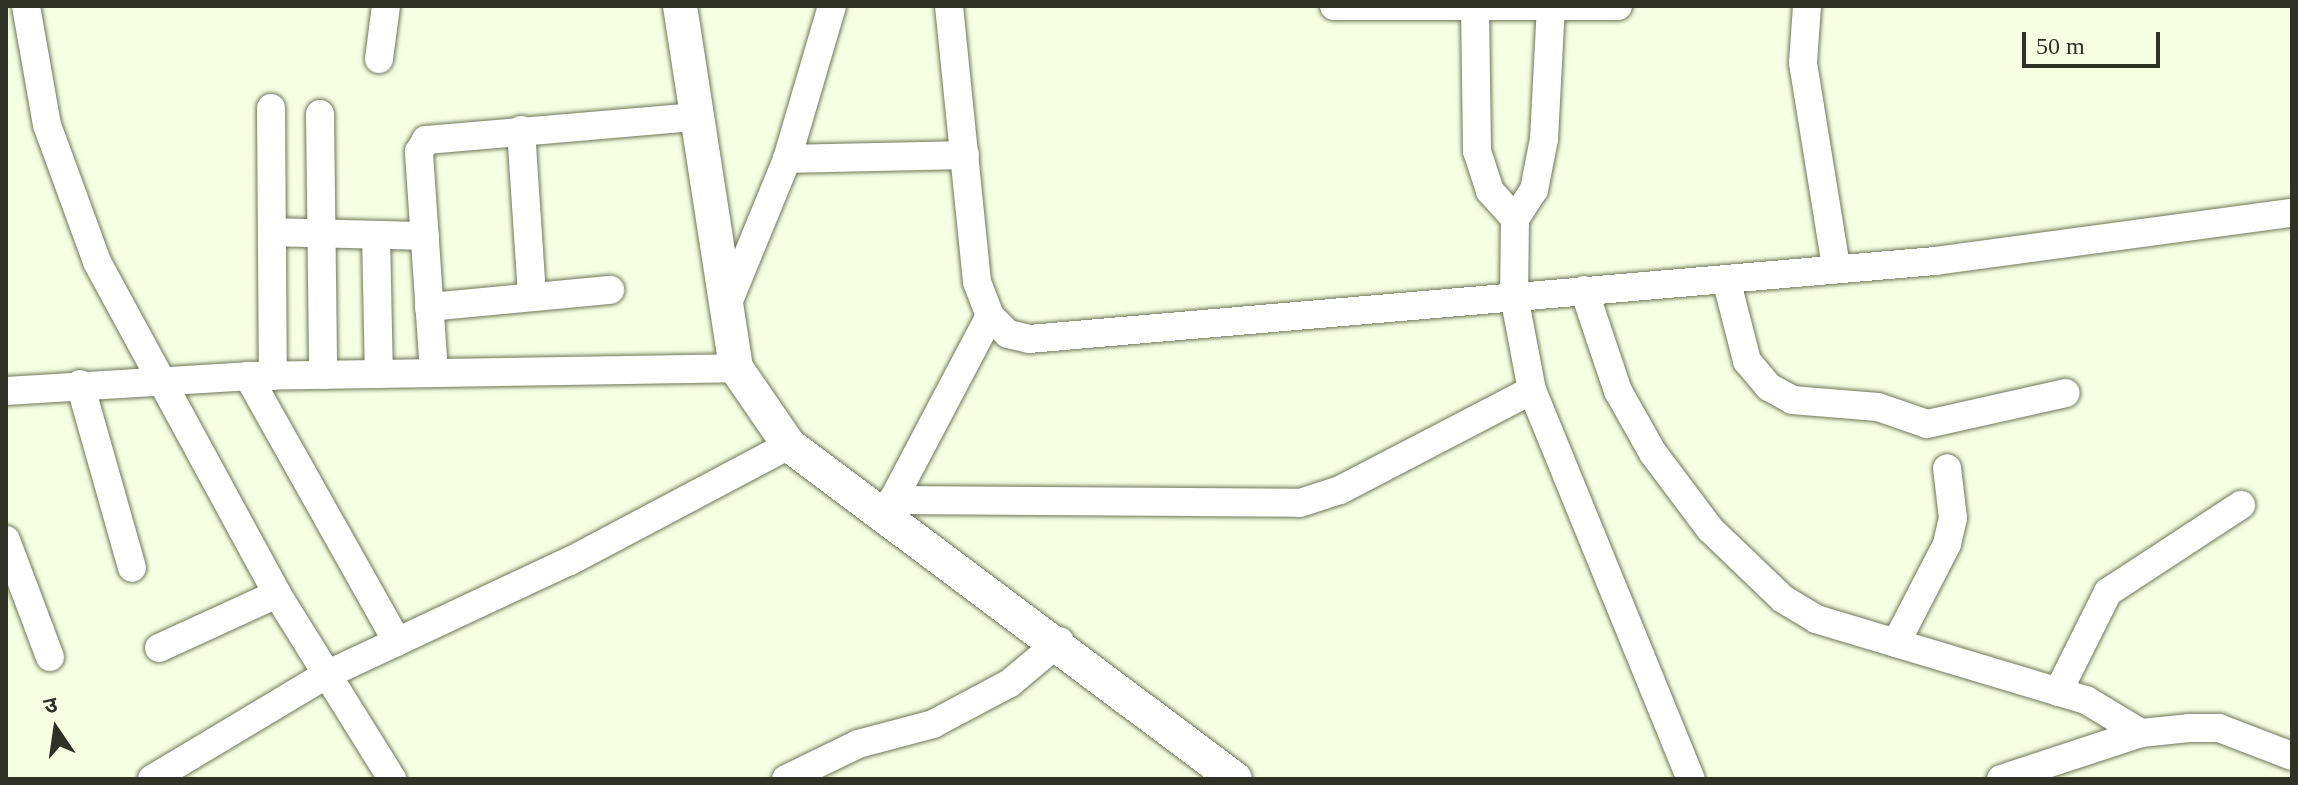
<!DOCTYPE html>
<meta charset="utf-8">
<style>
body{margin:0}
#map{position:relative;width:2298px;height:785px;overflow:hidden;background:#f7ffe3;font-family:"Times New Roman","Noto Sans Devanagari",serif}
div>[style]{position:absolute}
.roads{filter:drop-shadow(0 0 2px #6f7658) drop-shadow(0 0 2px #6f7658)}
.minor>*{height:28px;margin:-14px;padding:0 14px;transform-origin:14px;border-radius:14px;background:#fff}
.major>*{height:34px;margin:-17px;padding:0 17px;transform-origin:17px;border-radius:17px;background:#fff}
span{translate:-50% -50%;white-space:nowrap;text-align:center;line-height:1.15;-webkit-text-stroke:6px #f7ffe3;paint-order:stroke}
.frame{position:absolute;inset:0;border:8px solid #2e3124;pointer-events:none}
.north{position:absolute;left:16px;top:689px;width:80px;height:80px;-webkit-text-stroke:6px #f7ffe3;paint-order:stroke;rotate:347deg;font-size:22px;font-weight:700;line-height:32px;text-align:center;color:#2e3124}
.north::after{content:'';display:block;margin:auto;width:28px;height:36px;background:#2e3124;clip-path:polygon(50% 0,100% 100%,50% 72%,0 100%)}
.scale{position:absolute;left:2022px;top:32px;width:138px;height:36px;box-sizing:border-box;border:4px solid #2e3124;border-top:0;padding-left:10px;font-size:24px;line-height:28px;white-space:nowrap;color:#2e3124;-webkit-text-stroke:6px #f7ffe3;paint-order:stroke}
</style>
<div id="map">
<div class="roads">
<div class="minor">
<div style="left:26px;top:6px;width:121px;rotate:80deg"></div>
<div style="left:47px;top:125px;width:146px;rotate:69.9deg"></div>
<div style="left:97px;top:262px;width:378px;rotate:61.5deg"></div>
<div style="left:277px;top:594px;width:218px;rotate:58.1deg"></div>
<div style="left:949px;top:6px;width:277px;rotate:84.2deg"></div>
<div style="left:977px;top:282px;width:36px;rotate:69deg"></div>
<div style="left:990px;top:316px;width:25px;rotate:45deg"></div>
<div style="left:1008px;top:334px;width:22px;rotate:13deg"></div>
<div style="left:1029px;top:339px;width:909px;rotate:-4.92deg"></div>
<div style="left:1935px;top:261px;width:360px;rotate:-7.7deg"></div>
<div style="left:1334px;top:6px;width:284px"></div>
<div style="left:1475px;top:6px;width:145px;rotate:89.2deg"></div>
<div style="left:1477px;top:151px;width:42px;rotate:72deg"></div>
<div style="left:1490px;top:191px;width:38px;rotate:48deg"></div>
<div style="left:1515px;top:219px;width:77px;rotate:90.7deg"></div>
<div style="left:1514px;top:296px;width:96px;rotate:79.2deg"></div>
<div style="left:1532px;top:390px;width:420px;rotate:67.8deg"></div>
<div style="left:1807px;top:6px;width:57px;rotate:94deg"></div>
<div style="left:1803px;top:63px;width:207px;rotate:80.8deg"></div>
<div style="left:379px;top:59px;width:53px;rotate:-82.5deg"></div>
<div style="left:271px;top:108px;width:268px;rotate:89.6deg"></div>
<div style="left:320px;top:114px;width:261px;rotate:89.3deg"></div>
<div style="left:521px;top:130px;width:167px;rotate:86.2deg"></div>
<div style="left:787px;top:159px;width:178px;rotate:-1.3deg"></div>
<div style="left:1515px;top:219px;width:35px;rotate:-57deg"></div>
<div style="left:1534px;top:190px;width:52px;rotate:-78.9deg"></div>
<div style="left:1544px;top:139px;width:133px;rotate:-87deg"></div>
<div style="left:272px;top:232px;width:153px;rotate:1.5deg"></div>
<div style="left:376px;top:235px;width:139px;rotate:88.8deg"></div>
<div style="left:1726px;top:279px;width:85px;rotate:75.6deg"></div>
<div style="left:1747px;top:361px;width:34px;rotate:50deg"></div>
<div style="left:1769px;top:387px;width:26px;rotate:29deg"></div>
<div style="left:1792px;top:400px;width:86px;rotate:4.7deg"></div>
<div style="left:1878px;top:407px;width:52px;rotate:19.1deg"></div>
<div style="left:1927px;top:424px;width:142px;rotate:-12.6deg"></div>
<div style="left:1584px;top:290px;width:107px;rotate:71.4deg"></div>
<div style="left:1618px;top:391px;width:71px;rotate:60.6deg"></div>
<div style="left:1653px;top:453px;width:95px;rotate:53.1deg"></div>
<div style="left:1710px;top:529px;width:101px;rotate:43.8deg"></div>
<div style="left:1783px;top:599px;width:39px;rotate:31deg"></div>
<div style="left:1816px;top:619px;width:282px;rotate:16.7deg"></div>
<div style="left:2086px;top:700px;width:64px;rotate:31deg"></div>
<div style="left:728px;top:303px;width:156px;rotate:-67.7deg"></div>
<div style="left:787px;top:159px;width:159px;rotate:-73.6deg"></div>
<div style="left:429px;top:307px;width:182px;rotate:-5.4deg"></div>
<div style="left:434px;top:373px;width:222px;rotate:-93.9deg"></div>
<div style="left:419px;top:152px;width:14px;rotate:-60deg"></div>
<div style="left:426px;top:140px;width:269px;rotate:-4.9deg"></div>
<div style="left:248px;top:376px;width:305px;rotate:60.7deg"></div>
<div style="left:80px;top:384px;width:191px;rotate:74.2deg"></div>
<div style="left:6px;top:391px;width:242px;rotate:-3.5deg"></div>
<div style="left:248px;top:376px;width:488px;rotate:-0.9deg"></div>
<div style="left:892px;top:500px;width:408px;rotate:0.4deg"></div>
<div style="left:1300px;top:503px;width:42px;rotate:-18deg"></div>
<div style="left:1340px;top:490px;width:216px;rotate:-27.5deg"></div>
<div style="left:886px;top:513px;width:223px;rotate:-62.2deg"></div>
<div style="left:6px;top:540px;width:125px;rotate:69.4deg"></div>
<div style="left:1896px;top:643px;width:111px;rotate:-62.7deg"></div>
<div style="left:1947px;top:544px;width:27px;rotate:-77deg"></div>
<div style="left:1953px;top:518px;width:50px;rotate:-96.8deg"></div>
<div style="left:159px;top:648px;width:130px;rotate:-24.6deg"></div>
<div style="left:2058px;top:692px;width:112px;rotate:-63.4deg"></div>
<div style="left:2108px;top:592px;width:159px;rotate:-33.2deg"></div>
<div style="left:152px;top:779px;width:200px;rotate:-30.9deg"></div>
<div style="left:324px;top:676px;width:272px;rotate:-25.1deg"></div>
<div style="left:570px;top:561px;width:248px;rotate:-27.9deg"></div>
<div style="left:786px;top:779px;width:80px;rotate:-25.9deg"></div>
<div style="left:858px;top:744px;width:78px;rotate:-14.9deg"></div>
<div style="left:933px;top:724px;width:87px;rotate:-28deg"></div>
<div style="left:1010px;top:683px;width:65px;rotate:-40deg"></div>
<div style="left:2001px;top:779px;width:147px;rotate:-18.2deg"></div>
<div style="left:2141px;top:733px;width:48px;rotate:-5.9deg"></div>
<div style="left:2189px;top:728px;width:30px"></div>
<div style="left:2219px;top:728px;width:78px;rotate:21deg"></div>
</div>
<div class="major">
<div style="left:680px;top:6px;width:366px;rotate:81.2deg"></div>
<div style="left:736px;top:368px;width:93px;rotate:55.5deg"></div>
<div style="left:789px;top:445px;width:557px;rotate:36.83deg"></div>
</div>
</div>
<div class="frame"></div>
<div class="north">उ</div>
<div class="scale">50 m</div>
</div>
